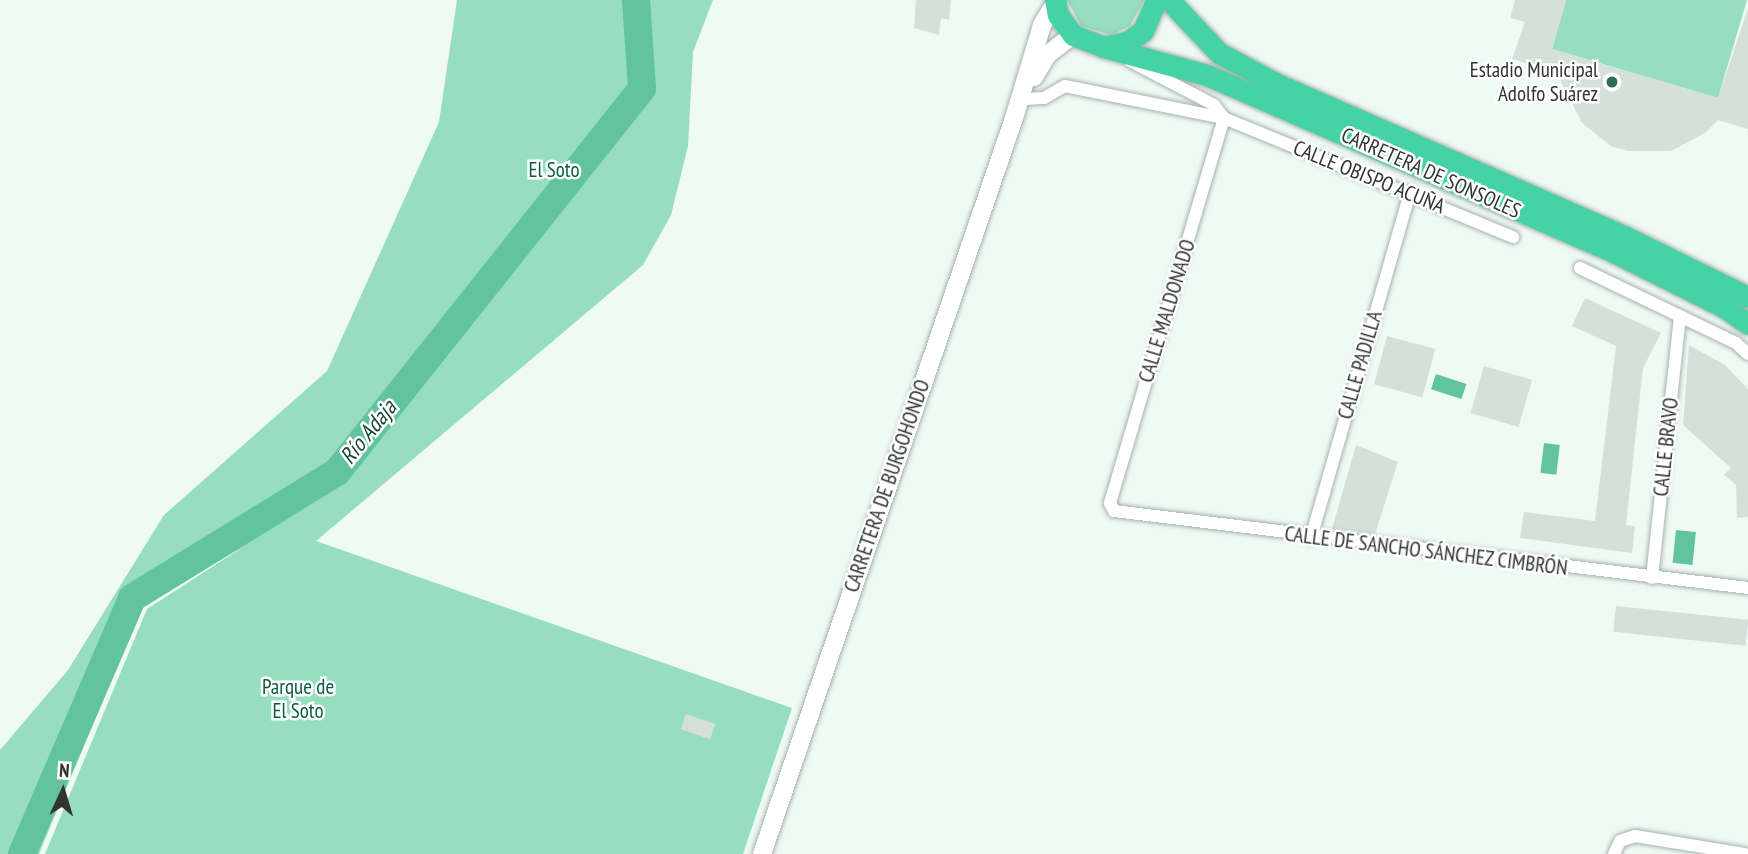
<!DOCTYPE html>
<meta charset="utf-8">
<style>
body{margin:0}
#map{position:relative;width:1748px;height:854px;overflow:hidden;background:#effaf5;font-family:"PT Sans Narrow",sans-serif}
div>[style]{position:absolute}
.green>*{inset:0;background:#97ddc0}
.water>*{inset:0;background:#62c39f;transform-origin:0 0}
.river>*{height:28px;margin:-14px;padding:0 14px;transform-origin:14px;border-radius:14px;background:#62c39f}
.building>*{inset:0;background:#d6e0db;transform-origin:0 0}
.roads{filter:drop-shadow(0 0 2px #a7b1ac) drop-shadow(0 0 2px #a7b1ac)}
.street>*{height:12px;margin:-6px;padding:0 6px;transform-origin:6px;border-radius:6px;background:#fff}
.secondary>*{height:18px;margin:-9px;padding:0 9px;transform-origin:9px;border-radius:9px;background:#fff}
.highway>*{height:21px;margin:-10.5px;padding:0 10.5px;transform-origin:10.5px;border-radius:10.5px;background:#45d2a4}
.dots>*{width:19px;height:19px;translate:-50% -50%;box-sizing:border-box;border:4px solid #fff;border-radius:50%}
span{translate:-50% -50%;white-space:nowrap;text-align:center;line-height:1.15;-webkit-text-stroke:5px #fff;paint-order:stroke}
.poi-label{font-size:21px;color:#303433}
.right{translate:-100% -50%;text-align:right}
.park-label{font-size:21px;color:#0b5b44}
.street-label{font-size:21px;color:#303433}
.water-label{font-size:23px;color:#1c4637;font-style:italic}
.north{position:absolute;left:28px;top:756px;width:70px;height:70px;-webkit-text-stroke:5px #fff;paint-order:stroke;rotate:4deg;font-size:19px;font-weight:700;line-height:28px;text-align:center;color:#303433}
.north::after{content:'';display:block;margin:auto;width:24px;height:32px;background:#303433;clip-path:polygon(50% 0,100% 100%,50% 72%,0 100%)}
</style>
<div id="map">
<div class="green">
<div style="clip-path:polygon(457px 0,713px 0,693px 52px,688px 146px,671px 215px,643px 265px,316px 541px,792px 708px,743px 854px,45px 854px,147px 609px,246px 545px,142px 606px,39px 854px,0 854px,0 750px,68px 670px,164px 515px,327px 371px,439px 122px)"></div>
<div style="clip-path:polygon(1067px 0,1144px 0,1130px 26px,1111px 35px,1081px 26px)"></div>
<div style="clip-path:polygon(1566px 0,1747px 0,1718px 98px,1552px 49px)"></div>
</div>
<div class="water">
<div style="left:1436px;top:374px;width:32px;height:16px;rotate:18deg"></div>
<div style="left:1544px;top:443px;width:16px;height:30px;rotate:7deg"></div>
<div style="left:1676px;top:530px;width:20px;height:33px;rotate:6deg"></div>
</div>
<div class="river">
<div style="left:22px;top:854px;width:279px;rotate:-66.7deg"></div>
<div style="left:132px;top:598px;width:241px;rotate:-31.6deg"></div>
<div style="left:337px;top:472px;width:490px;rotate:-51.5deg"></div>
<div style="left:642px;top:88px;width:88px;rotate:-93.9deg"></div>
</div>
<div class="building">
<div style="clip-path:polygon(916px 0,951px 0,949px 20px,941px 18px,939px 35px,914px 28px)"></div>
<div style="clip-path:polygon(1515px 0,1566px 0,1552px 49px,1718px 98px,1748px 8px,1748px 129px,1718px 120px,1705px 133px,1671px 151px,1628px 151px,1611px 146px,1582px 123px,1556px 72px,1512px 59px,1525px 22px,1510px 18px)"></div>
<div style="clip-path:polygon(1585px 298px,1661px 333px,1643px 368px,1626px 525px,1635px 526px,1632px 553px,1520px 538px,1524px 512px,1595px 521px,1616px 346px,1572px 326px)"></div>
<div style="left:1387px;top:336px;width:50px;height:50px;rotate:15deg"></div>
<div style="clip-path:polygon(1689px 345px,1725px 365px,1748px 389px,1748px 517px,1737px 518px,1736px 485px,1724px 475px,1731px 468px,1683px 425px)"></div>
<div style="left:1484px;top:366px;width:50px;height:49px;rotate:16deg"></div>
<div style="clip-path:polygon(1356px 445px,1398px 462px,1375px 534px,1332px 529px)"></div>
<div style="left:1616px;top:606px;width:133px;height:26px;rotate:6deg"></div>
<div style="left:686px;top:714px;width:31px;height:16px;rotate:19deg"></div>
</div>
<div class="roads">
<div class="street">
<div style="left:1130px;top:61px;width:95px;rotate:27.6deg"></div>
<div style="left:1214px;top:105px;width:16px;rotate:52deg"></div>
<div style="left:1024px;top:99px;width:20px;rotate:-3deg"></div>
<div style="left:1044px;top:98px;width:24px;rotate:-30deg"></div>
<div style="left:1065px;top:86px;width:162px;rotate:11.4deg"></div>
<div style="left:1224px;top:118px;width:313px;rotate:22.4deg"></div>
<div style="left:1224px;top:118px;width:402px;rotate:106.5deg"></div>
<div style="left:1110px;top:503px;width:9px;rotate:63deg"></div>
<div style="left:1114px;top:511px;width:639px;rotate:6.92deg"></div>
<div style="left:1580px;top:268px;width:173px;rotate:25.7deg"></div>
<div style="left:1736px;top:343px;width:16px;rotate:43deg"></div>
<div style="left:1311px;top:538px;width:360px;rotate:-74deg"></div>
<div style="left:1652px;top:578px;width:263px;rotate:-83.9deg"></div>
<div style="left:1614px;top:854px;width:14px;rotate:-65deg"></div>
<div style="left:1620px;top:841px;width:16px;rotate:-18deg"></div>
<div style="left:1635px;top:836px;width:111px;rotate:9.3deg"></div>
</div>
<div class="secondary">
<div style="left:1034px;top:77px;width:26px;rotate:-59deg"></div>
<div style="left:1047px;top:55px;width:33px;rotate:-38deg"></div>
<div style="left:762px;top:854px;width:778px;rotate:-71.1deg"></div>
<div style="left:1014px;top:118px;width:97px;rotate:-73.2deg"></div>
<div style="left:1042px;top:25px;width:26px;rotate:-59deg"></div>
</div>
<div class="highway">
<div style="left:1055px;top:0;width:15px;rotate:79deg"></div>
<div style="left:1058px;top:15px;width:25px;rotate:53deg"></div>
<div style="left:1073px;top:35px;width:33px;rotate:21deg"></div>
<div style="left:1104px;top:47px;width:26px;rotate:-13deg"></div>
<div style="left:1129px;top:41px;width:17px;rotate:-36deg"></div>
<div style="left:1143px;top:31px;width:34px;rotate:-67deg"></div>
<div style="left:1169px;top:0;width:73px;rotate:46.7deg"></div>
<div style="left:1219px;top:53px;width:64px;rotate:28.2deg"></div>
<div style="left:1275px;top:83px;width:383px;rotate:23.7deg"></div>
<div style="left:1626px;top:237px;width:136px;rotate:26.2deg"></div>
<div style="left:1104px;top:47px;width:107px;rotate:15.2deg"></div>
<div style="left:1207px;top:75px;width:446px;rotate:23.5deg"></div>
<div style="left:1616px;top:253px;width:121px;rotate:26.6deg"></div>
<div style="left:1724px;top:307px;width:29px;rotate:35deg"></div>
</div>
</div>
<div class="dots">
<div style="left:1612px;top:82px;background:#2f6b55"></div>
</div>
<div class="poi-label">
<span class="right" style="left:1598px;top:82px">Estadio Municipal<br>Adolfo Suárez</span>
</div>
<div class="park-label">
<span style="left:554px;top:170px">El Soto</span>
<span style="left:298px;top:699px">Parque de<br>El Soto</span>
</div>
<div class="street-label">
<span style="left:1431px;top:173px;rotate:24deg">CARRETERA DE SONSOLES</span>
<span style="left:1369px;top:177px;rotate:22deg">CALLE OBISPO ACUÑA</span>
<span style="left:1167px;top:311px;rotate:-73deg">CALLE MALDONADO</span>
<span style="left:1360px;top:365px;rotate:-74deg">CALLE PADILLA</span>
<span style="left:1666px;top:447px;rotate:-84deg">CALLE BRAVO</span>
<span style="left:887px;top:486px;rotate:-71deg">CARRETERA DE BURGOHONDO</span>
<span style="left:1426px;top:551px;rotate:7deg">CALLE DE SANCHO SÁNCHEZ CIMBRÓN</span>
</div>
<div class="water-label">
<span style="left:368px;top:432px;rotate:-51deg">Río Adaja</span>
</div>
<div class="north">N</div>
</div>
